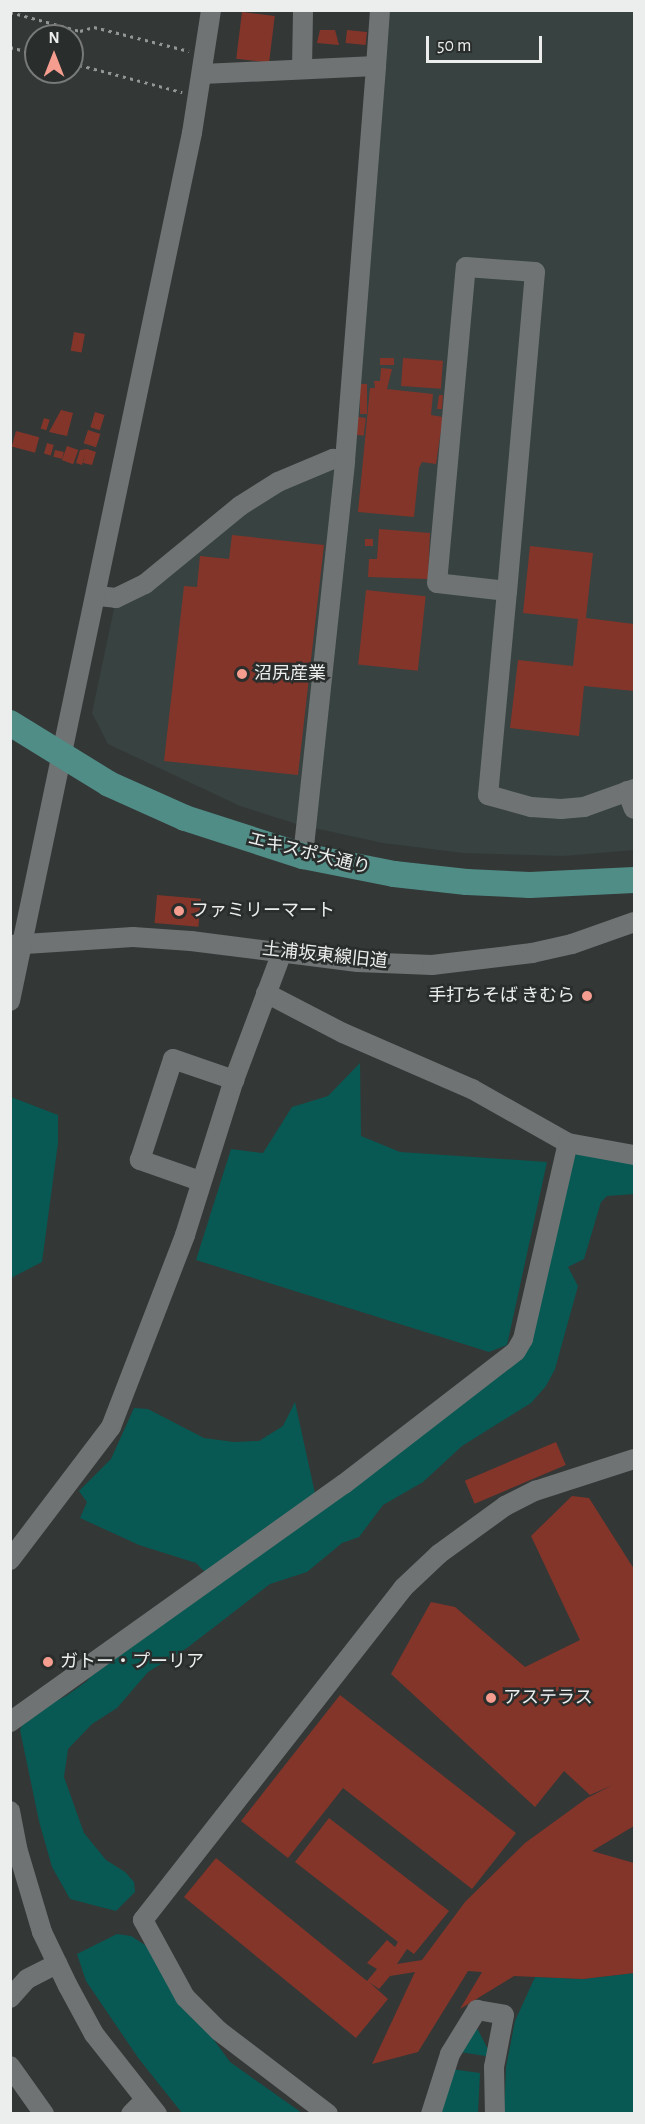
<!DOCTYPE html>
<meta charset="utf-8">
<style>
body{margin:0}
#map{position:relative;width:645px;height:2124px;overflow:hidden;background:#333736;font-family:"Alegreya Sans","Noto Sans JP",sans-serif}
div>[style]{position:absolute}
.built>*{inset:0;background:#374241}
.green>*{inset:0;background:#085953}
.building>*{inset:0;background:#84352a;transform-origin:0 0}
.path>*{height:3px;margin-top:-1.5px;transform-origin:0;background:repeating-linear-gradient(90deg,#939695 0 3px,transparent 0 7.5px)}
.minor>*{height:20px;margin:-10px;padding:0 10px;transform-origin:10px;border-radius:10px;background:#6f7373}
.major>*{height:26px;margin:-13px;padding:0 13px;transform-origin:13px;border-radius:13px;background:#518d87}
.dots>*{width:16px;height:16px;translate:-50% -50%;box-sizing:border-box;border:3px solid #292d2c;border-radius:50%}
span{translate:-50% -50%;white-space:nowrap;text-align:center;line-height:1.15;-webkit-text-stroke:5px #292d2c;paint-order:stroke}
.poi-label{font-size:18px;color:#ebeeed}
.left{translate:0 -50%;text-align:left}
.right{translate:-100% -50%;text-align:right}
.street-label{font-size:18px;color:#ebeeed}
.frame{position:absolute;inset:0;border:12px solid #ebeeed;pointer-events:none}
.north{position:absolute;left:24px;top:24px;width:60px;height:60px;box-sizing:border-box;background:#292d2c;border:2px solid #777a79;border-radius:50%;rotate:0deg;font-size:16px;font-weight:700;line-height:24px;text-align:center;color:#ebeeed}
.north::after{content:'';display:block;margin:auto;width:21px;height:27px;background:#f59d8e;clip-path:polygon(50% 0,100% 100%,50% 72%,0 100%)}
.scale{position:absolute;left:426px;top:36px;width:116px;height:27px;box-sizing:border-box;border:3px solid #ebeeed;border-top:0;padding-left:8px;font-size:18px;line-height:21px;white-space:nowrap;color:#ebeeed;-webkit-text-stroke:4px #292d2c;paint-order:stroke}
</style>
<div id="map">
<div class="built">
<div style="clip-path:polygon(387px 11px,634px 11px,634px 850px,563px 856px,464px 853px,383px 843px,314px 828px)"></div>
<div style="clip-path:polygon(333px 463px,340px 468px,300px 825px,240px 806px,108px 744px,92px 713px,115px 604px,277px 487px)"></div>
</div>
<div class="green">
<div style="clip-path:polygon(360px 1063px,361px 1136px,400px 1152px,547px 1162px,507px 1345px,489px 1352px,196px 1260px,231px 1149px,263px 1153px,292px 1107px,328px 1096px)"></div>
<div style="clip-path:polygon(11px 1097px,58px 1115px,58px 1143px,42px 1262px,11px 1278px)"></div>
<div style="clip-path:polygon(577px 1151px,634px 1160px,634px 1194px,607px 1196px,601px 1202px,584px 1259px,568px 1267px,578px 1286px,555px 1369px,546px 1386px,531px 1403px,462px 1446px,423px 1482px,383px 1505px,359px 1537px,342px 1543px,307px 1572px,270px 1584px,187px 1648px,148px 1672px,117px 1708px,92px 1724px,68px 1749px,64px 1777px,84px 1833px,106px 1860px,125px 1872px,134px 1882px,135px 1892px,116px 1911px,70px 1899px,52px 1867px,39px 1821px,20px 1730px,26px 1716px,66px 1696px,87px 1681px,102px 1661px,206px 1573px,196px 1563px,139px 1545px,80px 1518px,87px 1502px,79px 1491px,111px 1459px,134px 1408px,148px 1409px,204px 1438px,234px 1442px,259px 1441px,283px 1426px,295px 1402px,318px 1507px,519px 1356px,561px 1192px)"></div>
<div style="clip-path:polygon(117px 1934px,131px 1936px,145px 1945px,230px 2062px,302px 2113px,182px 2113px,139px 2059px,86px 1981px,77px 1954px)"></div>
<div style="clip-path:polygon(634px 1973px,634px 2113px,504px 2114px,506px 2067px,515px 2021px,535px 1977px,583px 1979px)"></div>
<div style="clip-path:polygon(472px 2027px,478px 2030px,492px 2057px,460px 2052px)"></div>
<div style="clip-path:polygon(451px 2069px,480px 2073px,478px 2113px,436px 2114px)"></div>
</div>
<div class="building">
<div style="left:242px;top:12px;width:33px;height:47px;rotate:7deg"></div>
<div style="clip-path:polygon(320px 30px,335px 30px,339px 45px,317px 43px)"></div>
<div style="left:347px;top:30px;width:20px;height:13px;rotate:6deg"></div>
<div style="left:74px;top:332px;width:11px;height:19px;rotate:10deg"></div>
<div style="left:380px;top:358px;width:14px;height:7px"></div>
<div style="left:403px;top:358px;width:40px;height:28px;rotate:4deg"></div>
<div style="clip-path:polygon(381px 368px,392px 369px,387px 389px,433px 394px,431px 415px,443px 417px,436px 464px,422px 462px,419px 468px,414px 517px,358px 512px,370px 388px,375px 388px,374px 381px,380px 381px)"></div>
<div style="left:360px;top:384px;width:7px;height:30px"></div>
<div style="clip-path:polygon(439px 395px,443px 395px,442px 409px,437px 409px)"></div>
<div style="clip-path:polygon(61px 410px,73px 413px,67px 436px,49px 432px)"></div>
<div style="left:95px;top:412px;width:10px;height:16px;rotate:17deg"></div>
<div style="left:358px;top:417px;width:8px;height:18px;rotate:7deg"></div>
<div style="left:44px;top:418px;width:6px;height:11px;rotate:18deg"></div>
<div style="left:88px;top:430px;width:13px;height:14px;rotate:18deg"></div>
<div style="left:16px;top:431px;width:24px;height:16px;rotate:15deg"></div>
<div style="left:47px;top:443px;width:7px;height:11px;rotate:16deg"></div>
<div style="left:67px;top:446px;width:12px;height:15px;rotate:20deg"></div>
<div style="clip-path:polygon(87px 449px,96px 452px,92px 465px,83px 463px,85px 454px,82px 465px,76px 463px,80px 450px)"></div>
<div style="left:55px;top:450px;width:9px;height:7px;rotate:13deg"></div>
<div style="clip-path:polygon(379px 529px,430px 533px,428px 579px,368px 577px,369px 559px,377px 559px)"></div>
<div style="clip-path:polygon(232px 535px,324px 545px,298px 775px,164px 761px,184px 586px,197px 587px,200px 556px,229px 559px)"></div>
<div style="left:365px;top:539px;width:8px;height:7px"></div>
<div style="clip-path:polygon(530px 546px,593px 553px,586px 618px,634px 624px,634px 691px,584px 686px,579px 736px,510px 728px,518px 660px,573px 666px,578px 619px,523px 613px)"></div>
<div style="left:366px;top:590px;width:60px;height:75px;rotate:6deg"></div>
<div style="left:157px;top:895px;width:44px;height:28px;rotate:5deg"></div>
<div style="left:556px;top:1442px;width:25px;height:99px;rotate:67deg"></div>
<div style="clip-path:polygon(572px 1496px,589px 1498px,634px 1569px,634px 1826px,592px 1851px,634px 1863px,634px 1973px,583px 1979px,514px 1976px,460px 2009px,482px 1972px,468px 1971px,418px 2052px,372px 2064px,415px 1972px,390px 1976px,379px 1989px,369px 1982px,388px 1999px,356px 2038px,184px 1897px,216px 1858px,367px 1981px,377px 1969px,367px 1963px,387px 1940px,395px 1947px,398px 1942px,295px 1862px,329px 1818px,449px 1911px,414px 1954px,407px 1949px,397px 1964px,422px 1960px,465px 1902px,525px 1843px,587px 1798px,613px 1785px,590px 1795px,564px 1771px,535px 1807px,391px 1674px,431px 1602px,455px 1607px,525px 1667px,580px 1640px,531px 1536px)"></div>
<div style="clip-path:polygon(340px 1695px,516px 1833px,472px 1889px,343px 1788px,288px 1858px,241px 1821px)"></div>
</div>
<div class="path">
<div style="left:10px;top:12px;width:73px;rotate:15.2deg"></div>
<div style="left:80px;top:31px;width:15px;rotate:-16deg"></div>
<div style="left:94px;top:27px;width:98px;rotate:14.2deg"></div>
<div style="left:10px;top:47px;width:27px;rotate:15deg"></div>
<div style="left:72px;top:63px;width:114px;rotate:14.8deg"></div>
</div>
<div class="minor">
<div style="left:302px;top:69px;width:59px;rotate:-89deg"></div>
<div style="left:202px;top:74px;width:174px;rotate:-2.6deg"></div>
<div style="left:376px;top:66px;width:56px;rotate:-85.9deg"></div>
<div style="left:507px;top:591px;width:70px;rotate:-173.5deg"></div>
<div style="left:437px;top:583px;width:317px;rotate:-84.8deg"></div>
<div style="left:466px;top:267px;width:69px;rotate:4.1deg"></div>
<div style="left:535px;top:272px;width:320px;rotate:95deg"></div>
<div style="left:507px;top:591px;width:205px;rotate:95.3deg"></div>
<div style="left:488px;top:795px;width:45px;rotate:15.6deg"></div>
<div style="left:531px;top:807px;width:30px;rotate:4deg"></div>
<div style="left:561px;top:809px;width:23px;rotate:-5deg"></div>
<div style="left:584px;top:807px;width:53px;rotate:-19.8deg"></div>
<div style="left:98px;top:596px;width:18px;rotate:6deg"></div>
<div style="left:116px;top:598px;width:32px;rotate:-26deg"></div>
<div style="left:145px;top:584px;width:123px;rotate:-39.4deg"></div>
<div style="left:240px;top:506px;width:45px;rotate:-32.3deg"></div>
<div style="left:278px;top:482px;width:60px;rotate:-22.7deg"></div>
<div style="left:333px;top:459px;width:12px;rotate:9deg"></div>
<div style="left:627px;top:791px;width:19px;rotate:69deg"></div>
<div style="left:303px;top:856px;width:397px;rotate:-83.9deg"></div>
<div style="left:345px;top:461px;width:396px;rotate:-85.5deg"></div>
<div style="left:10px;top:945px;width:123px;rotate:-3.7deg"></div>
<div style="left:133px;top:937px;width:58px;rotate:3.9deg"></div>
<div style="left:191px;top:941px;width:168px;rotate:7.2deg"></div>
<div style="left:358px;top:962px;width:74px;rotate:2.3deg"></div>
<div style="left:432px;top:965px;width:101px;rotate:-6.8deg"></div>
<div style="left:532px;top:953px;width:41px;rotate:-12.7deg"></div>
<div style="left:572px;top:944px;width:66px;rotate:-19.5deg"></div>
<div style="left:266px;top:993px;width:87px;rotate:27.5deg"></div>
<div style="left:343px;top:1033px;width:141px;rotate:23.5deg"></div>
<div style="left:472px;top:1089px;width:110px;rotate:29.4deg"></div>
<div style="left:568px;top:1143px;width:67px;rotate:10.3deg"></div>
<div style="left:10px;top:1001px;width:887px;rotate:-78.16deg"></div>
<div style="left:192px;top:133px;width:124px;rotate:-81.2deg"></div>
<div style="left:200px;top:1181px;width:64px;rotate:-160.7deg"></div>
<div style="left:140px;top:1160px;width:106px;rotate:-71.9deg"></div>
<div style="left:173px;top:1059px;width:65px;rotate:19deg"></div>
<div style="left:10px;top:1560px;width:167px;rotate:-52.8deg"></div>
<div style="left:111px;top:1427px;width:206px;rotate:-68.9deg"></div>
<div style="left:185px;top:1235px;width:163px;rotate:-72.5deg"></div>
<div style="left:234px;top:1080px;width:137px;rotate:-69.4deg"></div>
<div style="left:10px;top:1722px;width:410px;rotate:-35.5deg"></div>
<div style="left:344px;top:1484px;width:217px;rotate:-37.7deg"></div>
<div style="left:516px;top:1351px;width:14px;rotate:-60deg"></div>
<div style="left:523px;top:1339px;width:201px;rotate:-77.1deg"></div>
<div style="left:10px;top:1811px;width:38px;rotate:79deg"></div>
<div style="left:17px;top:1848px;width:88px;rotate:73.4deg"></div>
<div style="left:42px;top:1932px;width:60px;rotate:64.3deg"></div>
<div style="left:68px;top:1986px;width:55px;rotate:61.6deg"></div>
<div style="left:94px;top:2034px;width:102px;rotate:51.8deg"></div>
<div style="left:10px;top:1998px;width:25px;rotate:-48deg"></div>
<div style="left:27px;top:1979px;width:34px;rotate:-27deg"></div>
<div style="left:10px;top:2066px;width:59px;rotate:54.7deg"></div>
<div style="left:131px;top:2114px;width:20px;rotate:-45deg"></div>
<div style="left:328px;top:2114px;width:137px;rotate:-142.7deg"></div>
<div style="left:219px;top:2031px;width:48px;rotate:-135deg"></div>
<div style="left:185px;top:1997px;width:88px;rotate:-118.6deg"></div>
<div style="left:143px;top:1920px;width:422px;rotate:-51.9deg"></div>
<div style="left:403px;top:1588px;width:50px;rotate:-43.4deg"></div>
<div style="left:439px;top:1554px;width:82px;rotate:-36deg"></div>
<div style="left:505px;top:1506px;width:34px;rotate:-27deg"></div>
<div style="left:535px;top:1491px;width:104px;rotate:-17.9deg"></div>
<div style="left:431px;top:2114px;width:63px;rotate:-72.4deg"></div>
<div style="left:450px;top:2054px;width:52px;rotate:-58.5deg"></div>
<div style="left:477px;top:2010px;width:27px;rotate:10deg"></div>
<div style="left:504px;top:2015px;width:53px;rotate:100.9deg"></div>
<div style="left:494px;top:2067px;width:47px;rotate:88.8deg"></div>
</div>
<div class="major">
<div style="left:10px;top:723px;width:116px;rotate:31.6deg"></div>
<div style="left:109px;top:784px;width:83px;rotate:24.1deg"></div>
<div style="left:185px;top:818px;width:124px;rotate:17.9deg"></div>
<div style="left:303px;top:856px;width:93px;rotate:11.2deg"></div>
<div style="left:394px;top:874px;width:73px;rotate:6.3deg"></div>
<div style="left:467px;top:882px;width:63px;rotate:2.7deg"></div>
<div style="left:530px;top:885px;width:104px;rotate:-2.8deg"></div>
</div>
<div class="dots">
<div style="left:242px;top:674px;background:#f59d8e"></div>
<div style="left:179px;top:911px;background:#f59d8e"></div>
<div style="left:587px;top:996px;background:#f59d8e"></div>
<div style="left:48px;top:1662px;background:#f59d8e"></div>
<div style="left:491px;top:1698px;background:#f59d8e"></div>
</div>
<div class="poi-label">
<span class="left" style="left:254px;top:674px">沼尻産業</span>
<span class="left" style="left:191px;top:911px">ファミリーマート</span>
<span class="right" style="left:575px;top:996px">手打ちそば きむら</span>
<span class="left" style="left:60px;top:1662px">ガトー・プーリア</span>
<span class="left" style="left:503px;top:1698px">アステラス</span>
</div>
<div class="street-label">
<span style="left:309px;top:854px;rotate:14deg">エキスポ大通り</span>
<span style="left:325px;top:956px;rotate:6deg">土浦坂東線旧道</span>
</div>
<div class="frame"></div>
<div class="north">N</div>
<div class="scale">50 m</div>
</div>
